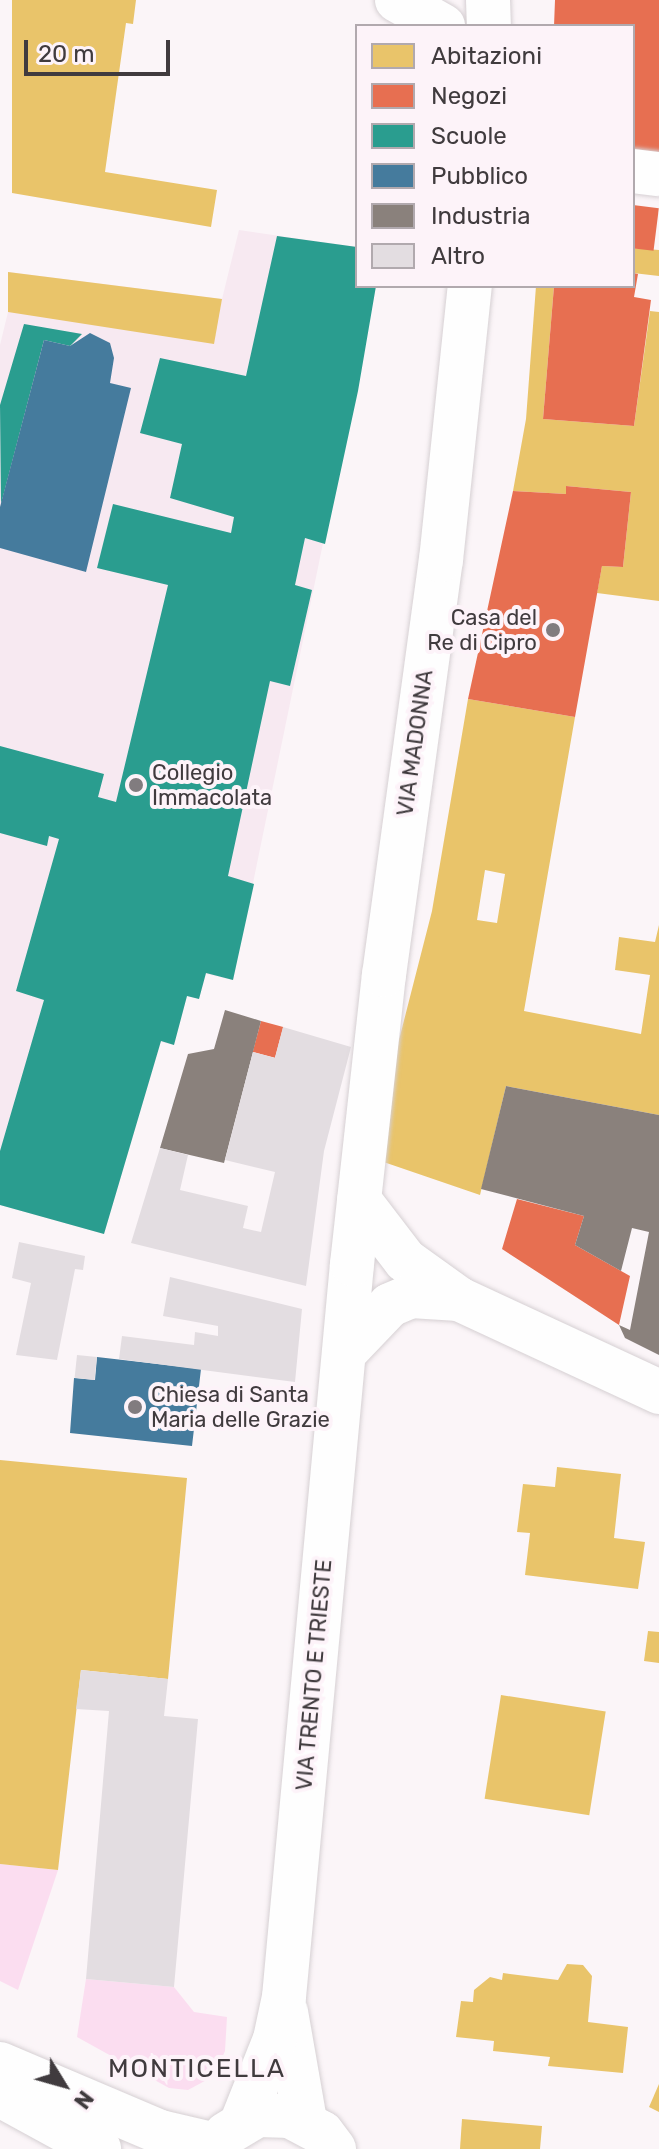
<!DOCTYPE html>
<style>
body{margin:0}
#map{position:relative;width:659px;height:2149px;overflow:hidden;background:#fbf5f8;font-family:Rubik,sans-serif}
div>[style]{position:absolute}
.built>*{inset:0;background:#f7e9f1}
.green>*{inset:0;background:#fbddf0}
.homes>*{inset:0;background:#e9c46a;transform-origin:0 0}
.shops>*{inset:0;background:#e76f51;transform-origin:0 0}
.schools>*{inset:0;background:#2a9d8f}
.public>*{inset:0;background:#457b9d}
.industry>*{inset:0;background:#8a817c}
.building>*{inset:0;background:#e3dde1;transform-origin:0 0}
.roads{filter:drop-shadow(0 0 2px #d6d0d3) drop-shadow(0 0 2px #d6d0d3)}
.street>*{height:44px;margin:-22px;padding:0 22px;transform-origin:22px;border-radius:22px;background:#fefefe}
.secondary>*{height:44px;margin:-22px;padding:0 22px;transform-origin:22px;border-radius:22px;background:#fefefe}
.dots>*{width:22px;height:22px;translate:-50% -50%;box-sizing:border-box;border:4px solid #fdf3f9;border-radius:50%}
span{translate:-50% -50%;white-space:nowrap;text-align:center;line-height:1.15;-webkit-text-stroke:8px #fdf3f9;paint-order:stroke}
.poi-label{font-size:22px;color:#403b3e}
.right{translate:-100% -50%;text-align:right}
.left{translate:0 -50%;text-align:left}
.street-label{font-size:22px;color:#403b3e}
.quarter-label{font-size:26px;color:#403b3e;letter-spacing:2px}
.legend{position:absolute;left:355px;top:24px;width:280px;height:264px;box-sizing:border-box;background:#fdf3f9;border:2px solid #b1a9ae;margin:0;padding:10px 14px;list-style:none;font-size:24px;color:#403b3e}
.legend li{display:flex;align-items:center;gap:16px;height:40px}
.legend b{width:40px;border:2px solid #b1a9ae}
.north{position:absolute;left:24px;top:2045px;width:80px;height:80px;-webkit-text-stroke:6px #fdf3f9;paint-order:stroke;rotate:127deg;font-size:22px;font-weight:700;line-height:32px;text-align:center;color:#403b3e}
.north::after{content:'';display:block;margin:auto;width:28px;height:36px;background:#403b3e;clip-path:polygon(50% 0,100% 100%,50% 72%,0 100%)}
.scale{position:absolute;left:24px;top:40px;width:146px;height:36px;box-sizing:border-box;border:4px solid #403b3e;border-top:0;padding-left:10px;font-size:24px;line-height:28px;white-space:nowrap;color:#403b3e;-webkit-text-stroke:6px #fdf3f9;paint-order:stroke}
</style>
<div id="map">
<div class="built">
<div style="clip-path:polygon(239px 230px,357px 247px,357px 286px,376px 286px,233px 980px,206px 974px,199px 999px,187px 996px,174px 1045px,161px 1042px,104px 1234px,0 1205px,0 345px,8px 312px,8px 272px,222px 299px)"></div>
</div>
<div class="green">
<div style="clip-path:polygon(0 1864px,58px 1870px,18px 1990px,0 1981px)"></div>
<div style="clip-path:polygon(86px 1979px,174px 1987px,194px 2012px,227px 2017px,225px 2051px,214px 2076px,188px 2090px,169px 2088px,77px 2037px)"></div>
</div>
<div class="homes">
<div style="clip-path:polygon(12px 0,136px 0,133px 24px,126px 23px,105px 172px,217px 190px,211px 227px,12px 193px)"></div>
<div style="clip-path:polygon(633px 248px,659px 250px,659px 276px,633px 273px)"></div>
<div style="clip-path:polygon(8px 272px,222px 299px,214px 344px,8px 312px)"></div>
<div style="clip-path:polygon(536px 286px,554px 286px,543px 419px,634px 426px,650px 311px,659px 312px,659px 601px,597px 593px,602px 566px,623px 567px,631px 492px,566px 486px,566px 494px,513px 491px,526px 419px)"></div>
<div style="clip-path:polygon(evenodd,468px 699px,575px 717px,524px 1011px,641px 1034px,650px 975px,615px 970px,619px 937px,655px 942px,659px 925px,659px 1115px,506px 1086px,480px 1195px,369px 1157px,432px 911px,468px 699px,485px 870px,505px 874px,497px 923px,477px 920px,485px 870px)"></div>
<div style="clip-path:polygon(0 1460px,187px 1478px,168px 1679px,81px 1670px,58px 1870px,0 1864px)"></div>
<div style="clip-path:polygon(557px 1467px,621px 1474px,614px 1538px,645px 1542px,638px 1589px,525px 1575px,530px 1533px,517px 1532px,523px 1484px,555px 1487px)"></div>
<div style="clip-path:polygon(648px 1631px,659px 1632px,659px 1663px,644px 1661px)"></div>
<div style="left:501px;top:1695px;width:106px;height:105px;rotate:9deg"></div>
<div style="clip-path:polygon(567px 1964px,583px 1965px,592px 1976px,588px 2022px,628px 2027px,623px 2073px,548px 2066px,550px 2057px,493px 2051px,494px 2041px,456px 2037px,461px 2001px,473px 2002px,474px 1990px,490px 1977px,502px 1980px,503px 1973px,558px 1980px)"></div>
<div style="clip-path:polygon(659px 2084px,659px 2112px,649px 2107px)"></div>
<div style="clip-path:polygon(462px 2119px,542px 2126px,540px 2149px,460px 2149px)"></div>
</div>
<div class="shops">
<div style="clip-path:polygon(555px 0,659px 0,659px 158px,633px 155px,633px 26px,554px 26px)"></div>
<div style="left:633px;top:205px;width:26px;height:43px;rotate:7deg"></div>
<div style="clip-path:polygon(633px 273px,638px 274px,634px 297px,651px 300px,634px 426px,543px 419px,554px 286px,633px 286px)"></div>
<div style="clip-path:polygon(566px 486px,631px 492px,623px 567px,602px 566px,575px 717px,468px 699px,513px 491px,566px 494px)"></div>
<div style="left:261px;top:1021px;width:23px;height:32px;rotate:15deg"></div>
<div style="clip-path:polygon(517px 1199px,584px 1216px,575px 1245px,630px 1276px,619px 1325px,502px 1249px)"></div>
</div>
<div class="schools">
<div style="clip-path:polygon(277px 236px,357px 247px,357px 286px,376px 286px,358px 391px,325px 544px,305px 538px,295px 585px,312px 590px,290px 686px,270px 681px,228px 876px,254px 884px,233px 980px,206px 973px,199px 999px,187px 996px,174px 1045px,161px 1041px,104px 1234px,0 1205px,0 1151px,44px 1000px,16px 991px,59px 839px,49px 836px,47px 846px,0 833px,0 746px,104px 774px,98px 797px,116px 802px,168px 585px,97px 568px,113px 504px,231px 533px,234px 517px,170px 498px,182px 444px,140px 433px,160px 358px,246px 376px)"></div>
<div style="clip-path:polygon(24px 324px,82px 334px,70px 346px,44px 340px,1px 504px,0 405px)"></div>
</div>
<div class="public">
<div style="clip-path:polygon(90px 333px,110px 343px,114px 358px,110px 383px,131px 388px,86px 572px,0 548px,0 507px,44px 340px,70px 346px)"></div>
<div style="clip-path:polygon(97px 1357px,201px 1369px,192px 1446px,70px 1433px,74px 1378px,95px 1380px)"></div>
</div>
<div class="industry">
<div style="clip-path:polygon(225px 1010px,261px 1021px,224px 1163px,160px 1148px,188px 1054px,214px 1049px)"></div>
<div style="clip-path:polygon(506px 1086px,659px 1115px,659px 1355px,625px 1338px,619px 1325px,630px 1330px,649px 1232px,632px 1228px,621px 1271px,575px 1245px,584px 1216px,481px 1189px)"></div>
</div>
<div class="building">
<div style="clip-path:polygon(283px 1027px,351px 1047px,324px 1151px,306px 1286px,131px 1243px,160px 1148px,188px 1155px,180px 1190px,248px 1206px,243px 1228px,261px 1232px,275px 1172px,225px 1160px,253px 1052px,275px 1058px)"></div>
<div style="clip-path:polygon(19px 1242px,85px 1256px,83px 1270px,75px 1269px,57px 1360px,16px 1355px,31px 1283px,12px 1278px)"></div>
<div style="clip-path:polygon(170px 1277px,302px 1309px,295px 1382px,119px 1359px,122px 1336px,194px 1345px,195px 1332px,218px 1336px,218px 1326px,163px 1316px)"></div>
<div style="left:77px;top:1355px;width:20px;height:23px;rotate:6deg"></div>
<div style="clip-path:polygon(81px 1670px,168px 1679px,164px 1716px,198px 1719px,174px 1987px,86px 1979px,109px 1711px,76px 1709px)"></div>
</div>
<div class="roads">
<div class="street">
<div style="left:397px;top:0;width:53px;rotate:29.5deg"></div>
<div style="left:633px;top:171px;width:26px;rotate:7deg"></div>
</div>
<div class="secondary">
<div style="left:488px;top:0;width:26px;rotate:88deg"></div>
<div style="left:359px;top:1200px;width:76px;rotate:52.5deg"></div>
<div style="left:405px;top:1260px;width:67px;rotate:35.8deg"></div>
<div style="left:459px;top:1299px;width:221px;rotate:24.9deg"></div>
<div style="left:344px;top:1353px;width:66px;rotate:-46.2deg"></div>
<div style="left:390px;top:1305px;width:23px;rotate:-23deg"></div>
<div style="left:411px;top:1296px;width:48px;rotate:3.6deg"></div>
<div style="left:286px;top:2012px;width:111px;rotate:80.1deg"></div>
<div style="left:0;top:2064px;width:174px;rotate:23deg"></div>
<div style="left:160px;top:2132px;width:57px;rotate:13.1deg"></div>
<div style="left:0;top:2095px;width:113px;rotate:28.6deg"></div>
<div style="left:242px;top:2122px;width:89px;rotate:-68.3deg"></div>
<div style="left:275px;top:2039px;width:43px;rotate:-77.9deg"></div>
<div style="left:284px;top:1997px;width:736px;rotate:-84.7deg"></div>
<div style="left:352px;top:1264px;width:291px;rotate:-83.7deg"></div>
<div style="left:384px;top:975px;width:419px;rotate:-82.2deg"></div>
<div style="left:441px;top:560px;width:276px;rotate:-84deg"></div>
<div style="left:226px;top:2134px;width:37px;rotate:-31deg"></div>
<div style="left:258px;top:2115px;width:32px;rotate:2deg"></div>
<div style="left:290px;top:2116px;width:36px;rotate:28deg"></div>
<div style="left:322px;top:2133px;width:20px;rotate:53deg"></div>
</div>
</div>
<div class="dots">
<div style="left:553px;top:630px;background:#817c7f"></div>
<div style="left:136px;top:785px;background:#817c7f"></div>
<div style="left:135px;top:1407px;background:#817c7f"></div>
</div>
<div class="poi-label">
<span class="right" style="left:537px;top:630px">Casa del<br>Re di Cipro</span>
<span class="left" style="left:152px;top:785px">Collegio<br>Immacolata</span>
<span class="left" style="left:151px;top:1407px">Chiesa di Santa<br>Maria delle Grazie</span>
</div>
<div class="street-label">
<span style="left:415px;top:743px;rotate:-82deg">VIA MADONNA</span>
<span style="left:314px;top:1675px;rotate:-85deg">VIA TRENTO E TRIESTE</span>
</div>
<div class="quarter-label">
<span style="left:197px;top:2069px">MONTICELLA</span>
</div>
<ul class="legend">
<li><b style="height:22px;background:#e9c46a"></b>Abitazioni</li>
<li><b style="height:22px;background:#e76f51"></b>Negozi</li>
<li><b style="height:22px;background:#2a9d8f"></b>Scuole</li>
<li><b style="height:22px;background:#457b9d"></b>Pubblico</li>
<li><b style="height:22px;background:#8a817c"></b>Industria</li>
<li><b style="height:22px;background:#e3dde1"></b>Altro</li>
</ul>
<div class="north">N</div>
<div class="scale">20 m</div>
</div>
